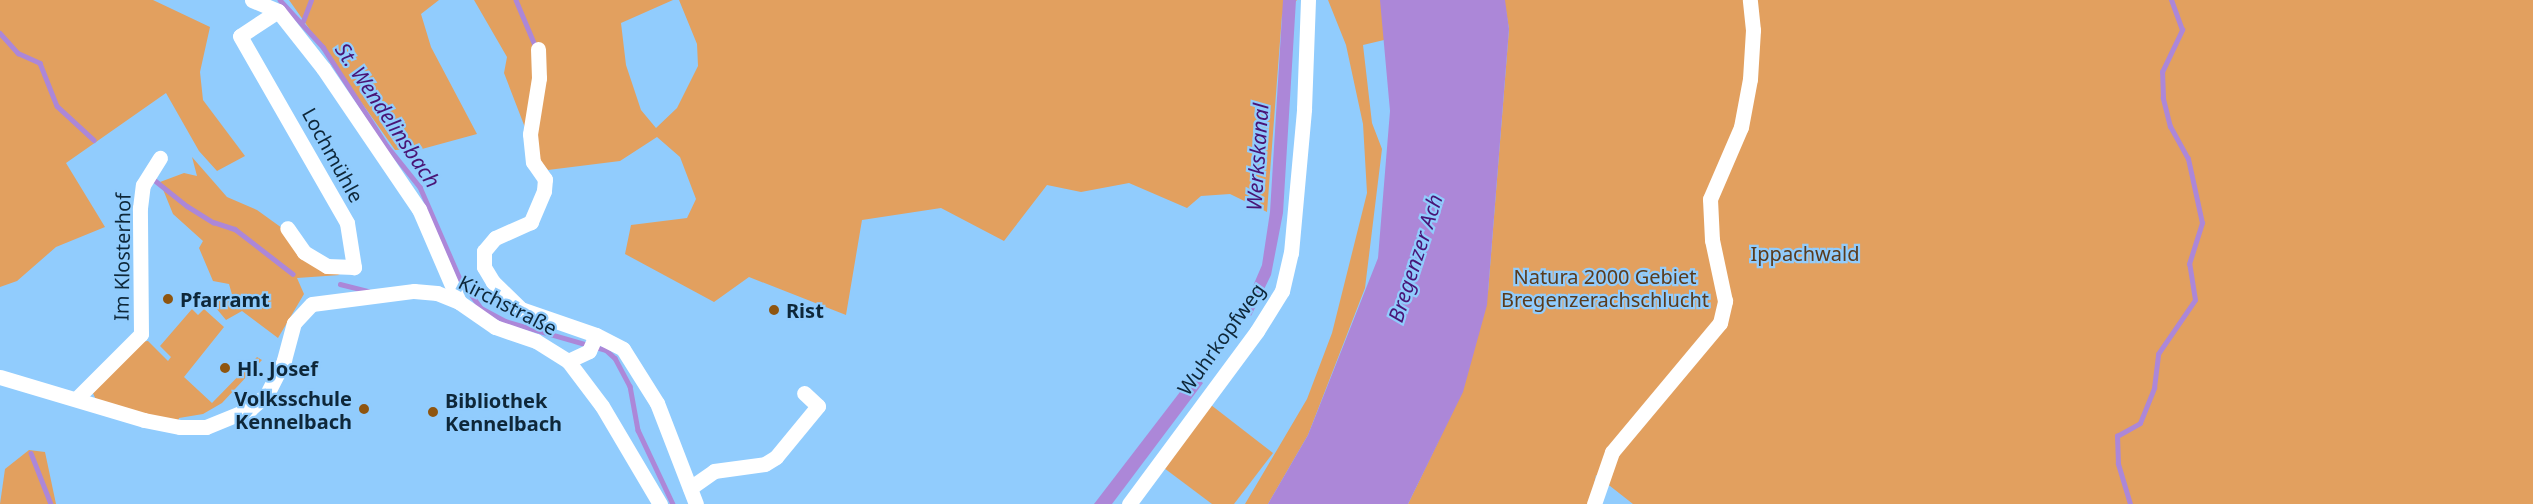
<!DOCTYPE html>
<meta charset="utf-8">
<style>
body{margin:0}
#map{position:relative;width:2533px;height:504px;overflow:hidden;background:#91ccfd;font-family:"Noto Sans",sans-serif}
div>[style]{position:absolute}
.green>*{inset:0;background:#e2a05f}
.water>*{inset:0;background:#ac87d8}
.stream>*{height:4.5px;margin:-2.25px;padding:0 2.25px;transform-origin:2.25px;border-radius:2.25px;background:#ac87d8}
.minor>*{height:15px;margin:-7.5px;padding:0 7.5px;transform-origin:7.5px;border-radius:7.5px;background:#fff}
.dots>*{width:16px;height:16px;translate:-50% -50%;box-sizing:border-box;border:3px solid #91ccfd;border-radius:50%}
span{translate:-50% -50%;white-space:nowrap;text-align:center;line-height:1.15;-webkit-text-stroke:4.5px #91ccfd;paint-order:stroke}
.street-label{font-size:20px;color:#0e2739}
.park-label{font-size:20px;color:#593b1d}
.poi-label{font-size:20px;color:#0e2739;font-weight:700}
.left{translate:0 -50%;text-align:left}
.right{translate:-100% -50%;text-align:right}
.water-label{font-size:21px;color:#491475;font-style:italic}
</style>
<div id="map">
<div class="green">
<div style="clip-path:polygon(0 0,153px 0,210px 27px,200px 72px,203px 100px,245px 156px,217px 171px,199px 151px,166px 93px,66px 163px,105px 227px,56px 247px,17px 281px,0 287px)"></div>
<div style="clip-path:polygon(289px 0,439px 0,421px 14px,431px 47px,477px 134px,422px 149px,395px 150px)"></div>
<div style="clip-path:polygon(474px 0,673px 0,621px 23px,626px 65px,641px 110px,656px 128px,677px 108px,698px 66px,697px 44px,679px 0,1297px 0,1282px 15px,1267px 212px,1230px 194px,1201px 196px,1187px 208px,1129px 183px,1081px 192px,1047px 185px,1004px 241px,941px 208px,862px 220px,846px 315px,749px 277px,714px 302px,625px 254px,631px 225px,687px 218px,696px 199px,680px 157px,657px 137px,620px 161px,548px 170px,536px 156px,504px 73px,507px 57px)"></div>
<div style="clip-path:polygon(1328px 0,2533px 0,2533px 504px,1633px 504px,1596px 475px,1590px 504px,1408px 504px,1438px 442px,1488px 292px,1509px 29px,1506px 11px,1363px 45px,1372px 123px,1382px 149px,1365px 288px,1308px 435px,1268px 504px,1245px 504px,1307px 399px,1332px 333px,1367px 193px,1363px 124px,1346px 45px)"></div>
<div style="clip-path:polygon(192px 157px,227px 197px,257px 210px,282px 228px,316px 264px,340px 275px,297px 278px,304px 294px,278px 338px,242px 311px,226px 320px,211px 302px,233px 298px,229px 284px,213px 281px,199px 248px,203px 241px,173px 214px,160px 182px,184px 173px,197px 176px)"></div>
<div style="clip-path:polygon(192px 309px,198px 315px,204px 309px,224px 327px,184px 377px,212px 403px,257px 357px,262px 360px,222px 403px,203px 414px,179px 418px,178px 422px,97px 402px,92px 391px,138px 342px,148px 341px,168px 361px,171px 357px,160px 346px)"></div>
<div style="clip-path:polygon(1211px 405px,1273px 453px,1234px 504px,1212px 504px,1164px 468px)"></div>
<div style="clip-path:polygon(29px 450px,45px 452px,56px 504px,0 504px,5px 469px)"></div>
</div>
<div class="water">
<div style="clip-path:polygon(1283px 0,1296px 0,1283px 213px,1271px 275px,1251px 316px,1244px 307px,1262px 265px,1270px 212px)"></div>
<div style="clip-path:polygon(1380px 0,1505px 0,1509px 29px,1487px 305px,1463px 392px,1408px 504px,1268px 504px,1308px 435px,1378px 258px,1390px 111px)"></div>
<div style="clip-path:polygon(1193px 375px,1203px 383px,1112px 504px,1094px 504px)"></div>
</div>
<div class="stream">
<div style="left:280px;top:0;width:64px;rotate:47.5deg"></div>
<div style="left:323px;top:47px;width:118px;rotate:57.1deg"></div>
<div style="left:387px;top:146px;width:53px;rotate:51.2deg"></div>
<div style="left:420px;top:187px;width:100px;rotate:66.5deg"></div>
<div style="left:460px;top:279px;width:36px;rotate:54deg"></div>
<div style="left:481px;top:308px;width:27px;rotate:28deg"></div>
<div style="left:505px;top:321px;width:105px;rotate:16deg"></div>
<div style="left:606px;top:350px;width:12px;rotate:42deg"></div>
<div style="left:615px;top:358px;width:32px;rotate:62deg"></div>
<div style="left:630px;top:386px;width:45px;rotate:79.7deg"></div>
<div style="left:638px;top:430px;width:82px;rotate:64.7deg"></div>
<div style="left:516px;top:0;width:49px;rotate:67.1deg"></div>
<div style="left:303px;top:21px;width:22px;rotate:-69deg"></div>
<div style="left:0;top:33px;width:27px;rotate:48deg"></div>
<div style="left:18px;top:53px;width:24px;rotate:24deg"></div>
<div style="left:40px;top:63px;width:46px;rotate:68.4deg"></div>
<div style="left:57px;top:106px;width:50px;rotate:42.6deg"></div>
<div style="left:152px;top:178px;width:45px;rotate:38.7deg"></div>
<div style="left:187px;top:206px;width:31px;rotate:32deg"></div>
<div style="left:213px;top:222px;width:23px;rotate:18deg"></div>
<div style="left:235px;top:229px;width:73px;rotate:37.8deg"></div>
<div style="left:340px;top:284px;width:29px;rotate:14deg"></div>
<div style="left:31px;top:453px;width:55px;rotate:68.6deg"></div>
<div style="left:2130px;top:504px;width:42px;rotate:-106.7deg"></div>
<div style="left:2118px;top:464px;width:28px;rotate:-92deg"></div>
<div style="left:2117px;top:436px;width:26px;rotate:-29deg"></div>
<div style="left:2140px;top:423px;width:38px;rotate:-68deg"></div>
<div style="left:2154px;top:388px;width:34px;rotate:-83deg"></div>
<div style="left:2158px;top:354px;width:65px;rotate:-55.6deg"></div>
<div style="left:2195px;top:300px;width:36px;rotate:-99deg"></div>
<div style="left:2189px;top:264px;width:43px;rotate:-72.4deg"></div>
<div style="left:2202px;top:223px;width:66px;rotate:-102.3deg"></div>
<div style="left:2188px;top:159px;width:37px;rotate:-119deg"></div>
<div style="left:2170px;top:127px;width:30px;rotate:-104deg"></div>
<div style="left:2163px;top:98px;width:26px;rotate:-92deg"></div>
<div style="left:2162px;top:72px;width:47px;rotate:-64.5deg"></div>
<div style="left:2182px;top:30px;width:32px;rotate:-110deg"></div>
</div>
<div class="minor">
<div style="left:252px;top:0;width:28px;rotate:23deg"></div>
<div style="left:278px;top:11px;width:73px;rotate:51.7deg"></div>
<div style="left:323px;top:68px;width:171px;rotate:55.8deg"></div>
<div style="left:419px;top:209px;width:101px;rotate:66.7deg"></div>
<div style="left:278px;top:11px;width:45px;rotate:146.7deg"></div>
<div style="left:240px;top:36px;width:215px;rotate:60.2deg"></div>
<div style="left:347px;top:223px;width:45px;rotate:81deg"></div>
<div style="left:354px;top:267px;width:27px;rotate:-178deg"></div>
<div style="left:327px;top:266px;width:27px;rotate:-149deg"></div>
<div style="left:304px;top:252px;width:29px;rotate:-125deg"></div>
<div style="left:538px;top:49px;width:29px;rotate:88deg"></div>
<div style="left:539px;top:78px;width:57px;rotate:99.1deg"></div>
<div style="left:530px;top:134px;width:28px;rotate:84deg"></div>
<div style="left:533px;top:162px;width:21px;rotate:55deg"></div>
<div style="left:545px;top:179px;width:12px;rotate:95deg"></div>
<div style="left:544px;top:191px;width:34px;rotate:113deg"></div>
<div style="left:531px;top:222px;width:39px;rotate:156deg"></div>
<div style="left:495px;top:238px;width:17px;rotate:130deg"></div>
<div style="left:484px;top:251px;width:16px;rotate:90deg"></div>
<div style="left:484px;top:267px;width:17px;rotate:59deg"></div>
<div style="left:493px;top:282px;width:39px;rotate:44deg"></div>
<div style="left:521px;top:309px;width:79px;rotate:19.1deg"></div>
<div style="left:568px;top:361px;width:23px;rotate:-25deg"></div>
<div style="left:589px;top:351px;width:17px;rotate:-66deg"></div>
<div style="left:596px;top:335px;width:30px;rotate:27deg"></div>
<div style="left:623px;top:349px;width:64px;rotate:57.8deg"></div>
<div style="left:657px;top:403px;width:108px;rotate:68.9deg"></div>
<div style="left:0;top:377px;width:150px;rotate:16.6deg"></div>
<div style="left:144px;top:420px;width:37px;rotate:11deg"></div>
<div style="left:180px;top:427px;width:26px"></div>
<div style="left:206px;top:427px;width:48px;rotate:-22.2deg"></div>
<div style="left:250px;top:409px;width:23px;rotate:-41deg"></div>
<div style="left:267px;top:394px;width:38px;rotate:-63deg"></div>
<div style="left:284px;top:360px;width:38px;rotate:-75deg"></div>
<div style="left:294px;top:323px;width:26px;rotate:-47deg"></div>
<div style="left:312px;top:304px;width:103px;rotate:-7.3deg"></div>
<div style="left:414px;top:291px;width:23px;rotate:5deg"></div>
<div style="left:437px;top:293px;width:24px;rotate:22deg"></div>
<div style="left:459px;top:302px;width:44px;rotate:34.8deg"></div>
<div style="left:495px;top:327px;width:43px;rotate:18.9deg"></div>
<div style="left:536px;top:341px;width:38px;rotate:32deg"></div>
<div style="left:568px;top:361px;width:56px;rotate:52.9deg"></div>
<div style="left:602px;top:406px;width:114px;rotate:59.4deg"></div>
<div style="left:76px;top:399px;width:92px;rotate:-45deg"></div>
<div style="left:141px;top:334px;width:126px;rotate:-90.5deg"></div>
<div style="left:140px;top:208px;width:23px;rotate:-83deg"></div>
<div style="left:143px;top:185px;width:32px;rotate:-58deg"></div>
<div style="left:690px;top:488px;width:29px;rotate:-35deg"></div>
<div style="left:714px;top:471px;width:51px;rotate:-7.8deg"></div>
<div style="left:765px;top:464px;width:13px;rotate:-32deg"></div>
<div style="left:776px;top:457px;width:66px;rotate:-50.5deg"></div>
<div style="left:818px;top:406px;width:19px;rotate:-137deg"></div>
<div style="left:1129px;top:504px;width:215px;rotate:-53.5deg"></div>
<div style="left:1257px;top:331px;width:47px;rotate:-58deg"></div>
<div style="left:1282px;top:291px;width:39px;rotate:-77deg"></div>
<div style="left:1291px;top:253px;width:145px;rotate:-84.8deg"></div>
<div style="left:1304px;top:109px;width:109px;rotate:-87.9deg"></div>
<div style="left:1594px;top:504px;width:55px;rotate:-70.9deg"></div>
<div style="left:1612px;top:452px;width:168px;rotate:-50.1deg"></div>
<div style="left:1720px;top:323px;width:23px;rotate:-77deg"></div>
<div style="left:1725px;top:301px;width:62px;rotate:-102deg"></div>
<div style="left:1712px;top:240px;width:41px;rotate:-92.8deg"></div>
<div style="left:1710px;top:199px;width:78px;rotate:-66.7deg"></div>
<div style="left:1741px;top:127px;width:49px;rotate:-79.4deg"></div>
<div style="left:1750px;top:79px;width:49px;rotate:-86.5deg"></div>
<div style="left:1753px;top:30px;width:30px;rotate:-96deg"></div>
</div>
<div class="dots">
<div style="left:168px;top:299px;background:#8f550f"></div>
<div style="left:774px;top:310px;background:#8f550f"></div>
<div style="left:225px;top:368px;background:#8f550f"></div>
<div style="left:364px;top:409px;background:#8f550f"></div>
<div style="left:433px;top:412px;background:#8f550f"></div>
</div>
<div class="street-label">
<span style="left:333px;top:155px;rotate:61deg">Lochmühle</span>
<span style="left:122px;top:257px;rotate:-89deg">Im Klosterhof</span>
<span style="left:508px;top:305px;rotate:27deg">Kirchstraße</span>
<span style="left:1221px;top:339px;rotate:-54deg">Wuhrkopfweg</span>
</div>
<div class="park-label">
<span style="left:1805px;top:253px">Ippachwald</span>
<span style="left:1605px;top:288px">Natura 2000 Gebiet<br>Bregenzerachschlucht</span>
</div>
<div class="poi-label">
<span class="left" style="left:180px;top:299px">Pfarramt</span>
<span class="left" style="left:786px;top:310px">Rist</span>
<span class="left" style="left:237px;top:368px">Hl. Josef</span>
<span class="right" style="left:352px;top:410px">Volksschule<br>Kennelbach</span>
<span class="left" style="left:445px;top:412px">Bibliothek<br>Kennelbach</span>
</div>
<div class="water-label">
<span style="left:388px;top:115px;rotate:56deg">St. Wendelinsbach</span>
<span style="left:1257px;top:157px;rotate:-86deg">Werkskanal</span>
<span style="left:1415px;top:258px;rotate:-72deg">Bregenzer Ach</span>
</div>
</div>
